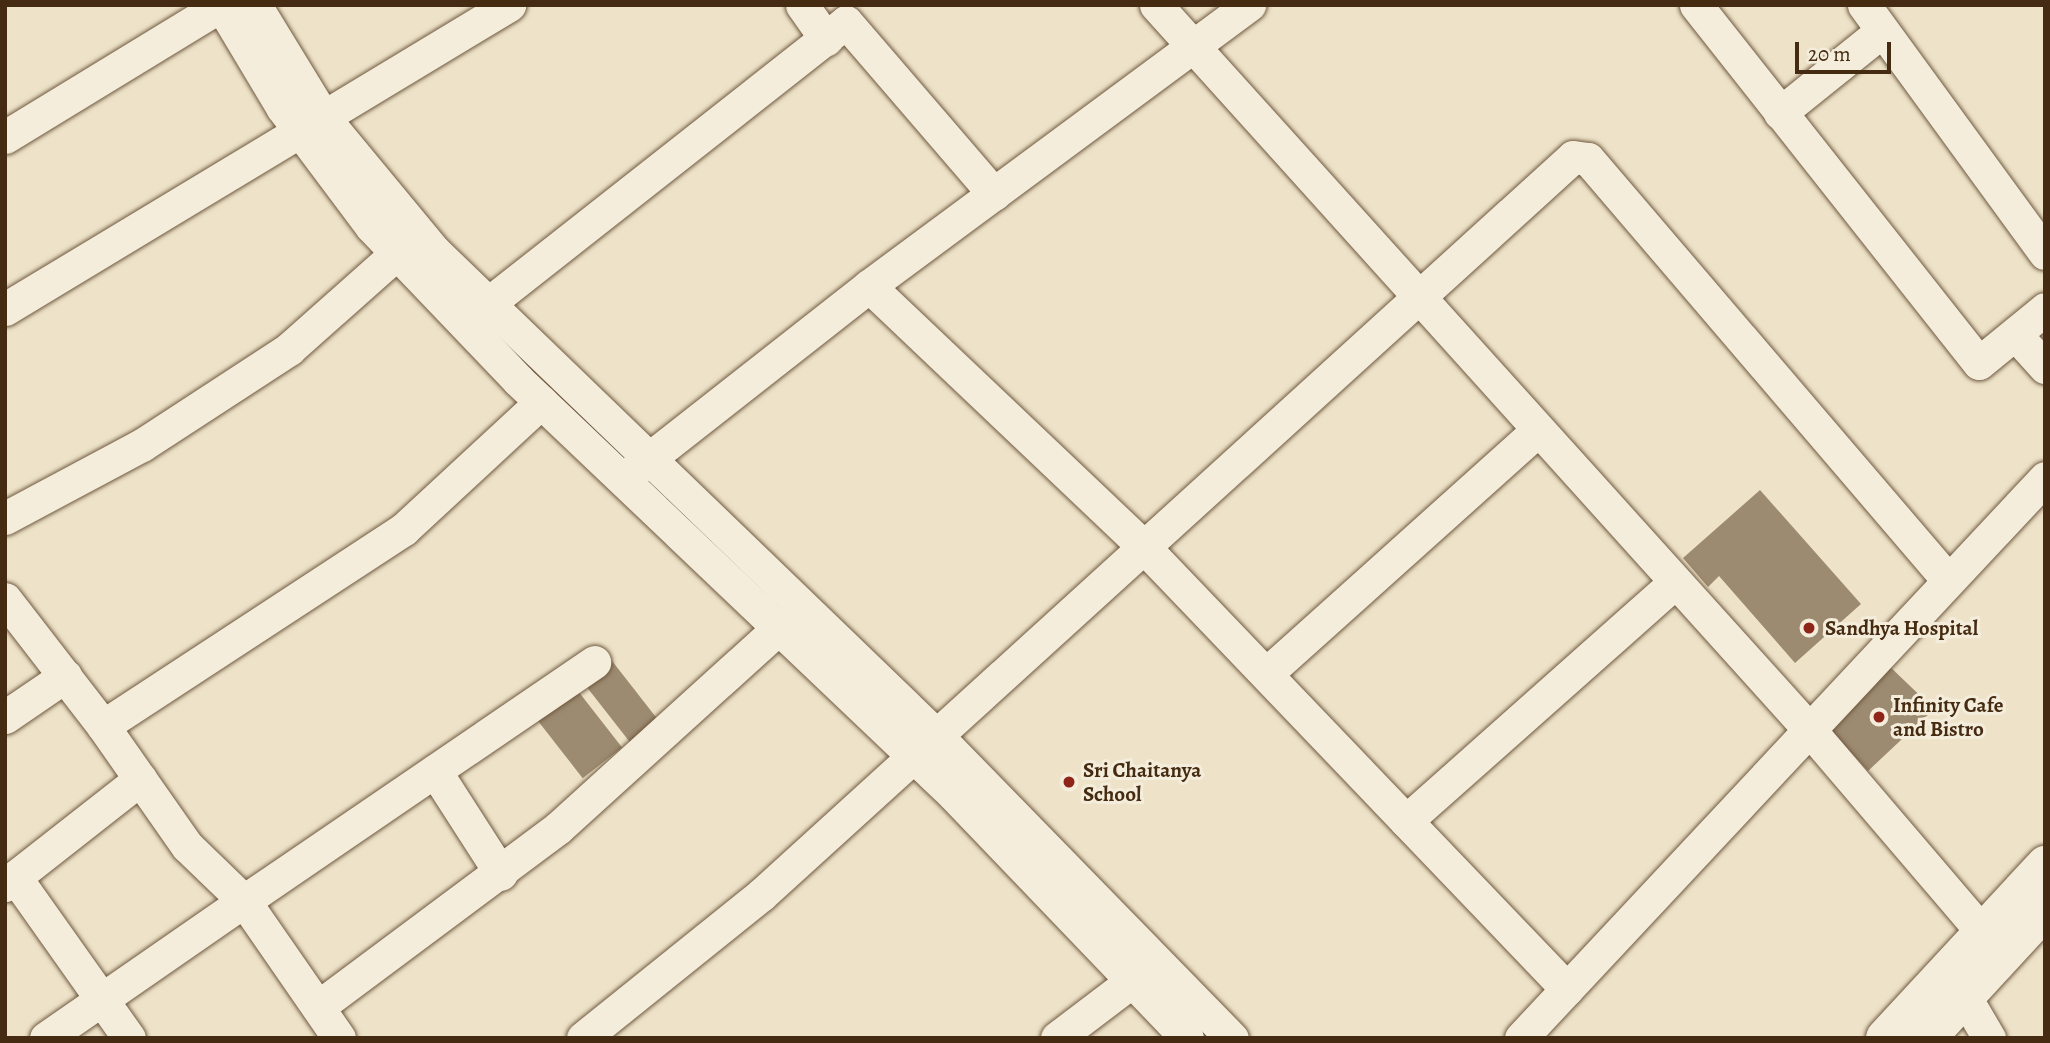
<!DOCTYPE html>
<style>
body{margin:0}
#map{position:relative;width:2050px;height:1043px;overflow:hidden;background:#eee3c9;font-family:Alegreya,serif}
div>[style]{position:absolute}
.building>*{inset:0;background:#9d8b71;transform-origin:0 0}
.roads{filter:drop-shadow(0 0 2px #6f593f) drop-shadow(0 0 2px #6f593f)}
.street>*{height:33px;margin:-16.5px;padding:0 16.5px;transform-origin:16.5px;border-radius:16.5px;background:#f4eddc}
.secondary>*{height:38px;margin:-19px;padding:0 19px;transform-origin:19px;border-radius:19px;background:#f4eddc}
.dots>*{width:19px;height:19px;translate:-50% -50%;box-sizing:border-box;border:4px solid #f4eddc;border-radius:50%}
span{translate:-50% -50%;white-space:nowrap;text-align:center;line-height:1.15;-webkit-text-stroke:6px #f4eddc;paint-order:stroke}
.poi-label{font-size:21px;color:#452b11;font-weight:700}
.left{translate:0 -50%;text-align:left}
.frame{position:absolute;inset:0;border:7px solid #452b11;pointer-events:none}
.scale{position:absolute;left:1795px;top:42px;width:96px;height:32px;box-sizing:border-box;border:4px solid #452b11;border-top:0;padding-left:9px;font-size:21px;line-height:24px;white-space:nowrap;color:#452b11;-webkit-text-stroke:5px #f4eddc;paint-order:stroke}
</style>
<div id="map">
<div class="building">
<div style="clip-path:polygon(1760px 490px,1861px 604px,1795px 663px,1719px 576px,1708px 587px,1683px 558px)"></div>
<div style="left:609px;top:657px;width:84px;height:36px;rotate:52deg"></div>
<div style="clip-path:polygon(1884px 661px,1934px 709px,1868px 771px,1826px 725px)"></div>
<div style="left:571px;top:682px;width:83px;height:50px;rotate:52deg"></div>
</div>
<div class="roads">
<div class="street">
<div style="left:221px;top:5px;width:119px;rotate:59.1deg"></div>
<div style="left:282px;top:107px;width:149px;rotate:53.2deg"></div>
<div style="left:371px;top:226px;width:213px;rotate:46.3deg"></div>
<div style="left:518px;top:380px;width:601px;rotate:43.58deg"></div>
<div style="left:953px;top:794px;width:338px;rotate:46.2deg"></div>
<div style="left:255px;top:5px;width:132px;rotate:58.6deg"></div>
<div style="left:324px;top:118px;width:173px;rotate:50.4deg"></div>
<div style="left:434px;top:251px;width:696px;rotate:43.95deg"></div>
<div style="left:935px;top:734px;width:425px;rotate:45.7deg"></div>
<div style="left:802px;top:5px;width:42px;rotate:54.8deg"></div>
<div style="left:1156px;top:5px;width:974px;rotate:47.96deg"></div>
<div style="left:1808px;top:728px;width:294px;rotate:49.5deg"></div>
<div style="left:1696px;top:5px;width:456px;rotate:51.7deg"></div>
<div style="left:1979px;top:363px;width:85px;rotate:-39.3deg"></div>
<div style="left:1864px;top:5px;width:307px;rotate:53.9deg"></div>
<div style="left:1780px;top:113px;width:131px;rotate:-38.8deg"></div>
<div style="left:5px;top:137px;width:253px;rotate:-31.4deg"></div>
<div style="left:869px;top:286px;width:375px;rotate:43.5deg"></div>
<div style="left:1141px;top:544px;width:616px;rotate:46.25deg"></div>
<div style="left:489px;top:303px;width:454px;rotate:-38.2deg"></div>
<div style="left:846px;top:22px;width:227px;rotate:49.3deg"></div>
<div style="left:5px;top:309px;width:589px;rotate:-31.1deg"></div>
<div style="left:2015px;top:334px;width:45px;rotate:47.7deg"></div>
<div style="left:632px;top:472px;width:301px;rotate:-38.1deg"></div>
<div style="left:869px;top:286px;width:473px;rotate:-36.5deg"></div>
<div style="left:5px;top:518px;width:155px;rotate:-28.1deg"></div>
<div style="left:142px;top:445px;width:176px;rotate:-33.1deg"></div>
<div style="left:289px;top:349px;width:144px;rotate:-41.6deg"></div>
<div style="left:5px;top:599px;width:160px;rotate:52.3deg"></div>
<div style="left:103px;top:726px;width:360px;rotate:-33.2deg"></div>
<div style="left:404px;top:529px;width:187px;rotate:-42.8deg"></div>
<div style="left:1266px;top:674px;width:365px;rotate:-41.9deg"></div>
<div style="left:5px;top:717px;width:73px;rotate:-34.3deg"></div>
<div style="left:435px;top:771px;width:122px;rotate:57.3deg"></div>
<div style="left:1406px;top:821px;width:360px;rotate:-41.6deg"></div>
<div style="left:15px;top:877px;width:197px;rotate:54.7deg"></div>
<div style="left:5px;top:885px;width:172px;rotate:-38.1deg"></div>
<div style="left:1965px;top:997px;width:48px;rotate:59.7deg"></div>
<div style="left:318px;top:1007px;width:299px;rotate:-36.7deg"></div>
<div style="left:558px;top:828px;width:299px;rotate:-42.2deg"></div>
<div style="left:46px;top:1038px;width:241px;rotate:-34.7deg"></div>
<div style="left:244px;top:901px;width:79px;rotate:-136deg"></div>
<div style="left:187px;top:846px;width:146px;rotate:-125deg"></div>
<div style="left:339px;top:1038px;width:167px;rotate:-124.7deg"></div>
<div style="left:244px;top:901px;width:424px;rotate:-34.3deg"></div>
<div style="left:583px;top:1038px;width:228px;rotate:-38.8deg"></div>
<div style="left:761px;top:895px;width:1097px;rotate:-42.27deg"></div>
<div style="left:1573px;top:157px;width:15px;rotate:8deg"></div>
<div style="left:1588px;top:159px;width:554px;rotate:49.47deg"></div>
<div style="left:1057px;top:1038px;width:94px;rotate:-37.2deg"></div>
<div style="left:1521px;top:1038px;width:767px;rotate:-46.9deg"></div>
</div>
<div class="secondary">
<div style="left:1885px;top:1038px;width:236px;rotate:-47.2deg"></div>
<div style="left:1927px;top:1038px;width:174px;rotate:-47.3deg"></div>
</div>
</div>
<div class="dots">
<div style="left:1809px;top:628px;background:#8f2418"></div>
<div style="left:1879px;top:717px;background:#8f2418"></div>
<div style="left:1069px;top:782px;background:#8f2418"></div>
</div>
<div class="poi-label">
<span class="left" style="left:1825px;top:628px">Sandhya Hospital</span>
<span class="left" style="left:1893px;top:717px">Infinity Cafe<br>and Bistro</span>
<span class="left" style="left:1083px;top:782px">Sri Chaitanya<br>School</span>
</div>
<div class="frame"></div>
<div class="scale">20 m</div>
</div>
